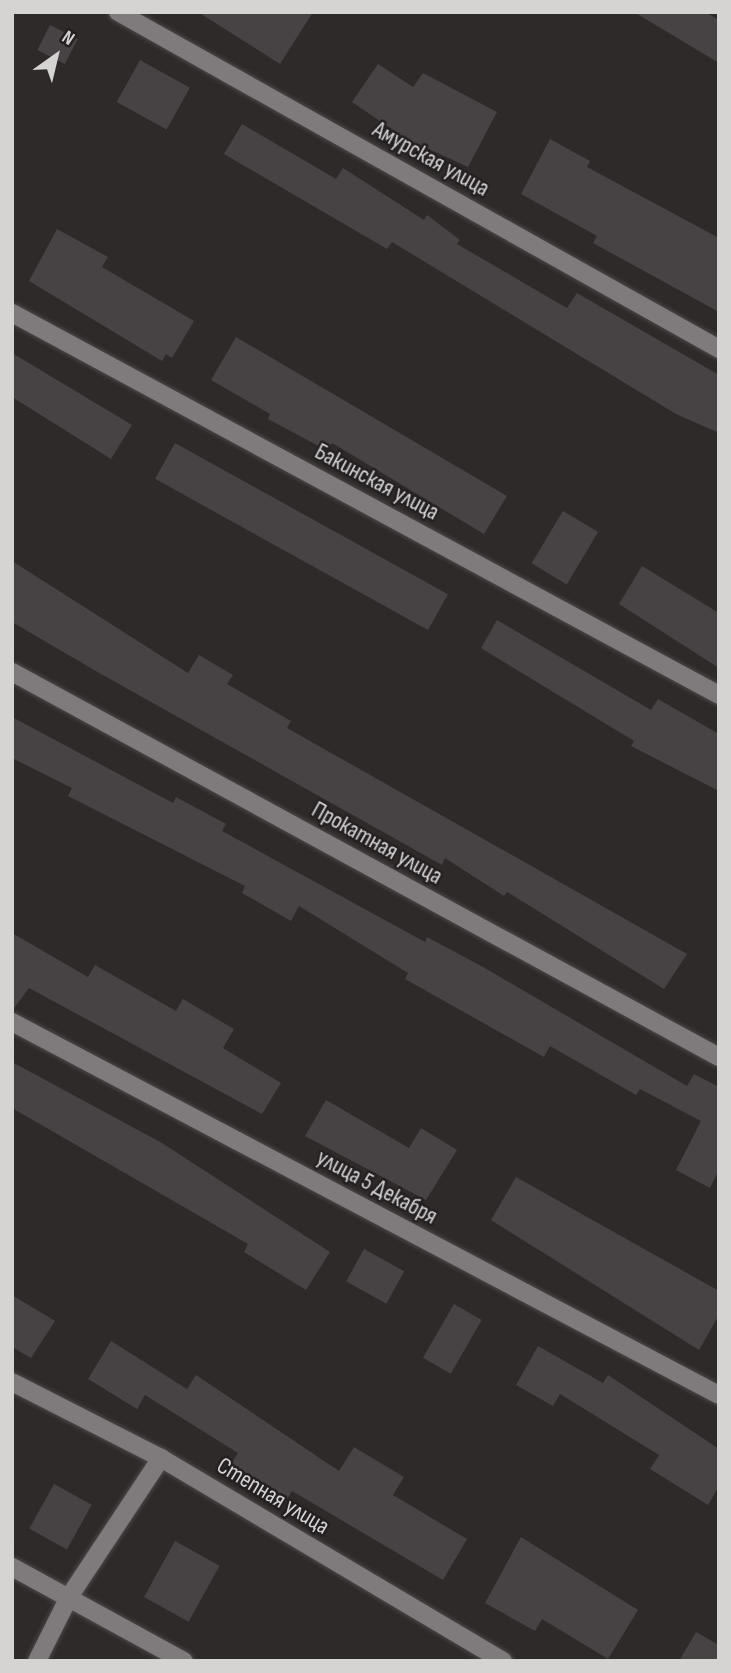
<!DOCTYPE html>
<meta charset="utf-8">
<style>
body{margin:0}
#map{position:relative;width:731px;height:1673px;overflow:hidden;background:#2e2a2a;font-family:"Sofia Sans Condensed",sans-serif}
div>[style]{position:absolute}
.building>*{inset:0;background:#474243;transform-origin:0 0}
.roads{filter:drop-shadow(0 0 2px #4c4849) drop-shadow(0 0 2px #4c4849)}
.minor>*{height:18px;margin:-9px;padding:0 9px;transform-origin:9px;border-radius:9px;background:#7f7a7b}
span{translate:-50% -50%;white-space:nowrap;text-align:center;line-height:1.15;-webkit-text-stroke:5px #242021;paint-order:stroke}
.street-label{font-size:24px;color:#d6d3d3}
.frame{position:absolute;inset:0;border:14px solid #d6d3d3;pointer-events:none}
.north{position:absolute;left:21px;top:21px;width:70px;height:70px;-webkit-text-stroke:5px #242021;paint-order:stroke;rotate:34deg;font-size:19px;font-weight:700;line-height:28px;text-align:center;color:#d6d3d3}
.north::after{content:'';display:block;margin:auto;width:24px;height:32px;background:#d6d3d3;clip-path:polygon(50% 0,100% 100%,50% 72%,0 100%)}
</style>
<div id="map">
<div class="building">
<div style="clip-path:polygon(198px 12px,313px 12px,280px 64px)"></div>
<div style="clip-path:polygon(634px 12px,705px 12px,719px 20px,719px 63px)"></div>
<div style="left:50px;top:25px;width:31px;height:28px;rotate:27deg"></div>
<div style="left:140px;top:60px;width:57px;height:48px;rotate:29deg"></div>
<div style="clip-path:polygon(378px 64px,413px 87px,423px 73px,497px 112px,468px 167px,405px 138px,352px 102px)"></div>
<div style="clip-path:polygon(242px 124px,336px 179px,343px 168px,424px 220px,427px 215px,460px 240px,457px 244px,567px 308px,577px 293px,719px 375px,719px 433px,676px 414px,392px 242px,387px 249px,224px 154px)"></div>
<div style="clip-path:polygon(550px 139px,590px 161px,587px 167px,719px 238px,719px 312px,593px 243px,597px 236px,521px 194px)"></div>
<div style="clip-path:polygon(57px 229px,108px 257px,102px 267px,194px 321px,172px 358px,166px 354px,162px 361px,29px 281px)"></div>
<div style="clip-path:polygon(236px 337px,507px 496px,484px 534px,332px 443px,328px 451px,268px 419px,270px 414px,211px 380px)"></div>
<div style="clip-path:polygon(12px 353px,132px 425px,111px 459px,12px 397px)"></div>
<div style="left:175px;top:443px;width:312px;height:41px;rotate:29deg"></div>
<div style="left:563px;top:511px;width:41px;height:61px;rotate:31deg"></div>
<div style="clip-path:polygon(12px 561px,188px 673px,199px 655px,233px 675px,227px 684px,291px 721px,287px 728px,687px 954px,664px 989px,507px 892px,504px 896px,445px 858px,442px 865px,101px 674px,12px 622px)"></div>
<div style="clip-path:polygon(642px 566px,719px 613px,719px 668px,619px 604px)"></div>
<div style="clip-path:polygon(497px 620px,651px 710px,658px 699px,719px 734px,719px 791px,631px 746px,634px 741px,481px 648px)"></div>
<div style="clip-path:polygon(12px 717px,173px 803px,176px 797px,226px 824px,222px 831px,425px 942px,427px 937px,483px 967px,687px 1086px,694px 1074px,719px 1087px,719px 1170px,710px 1188px,676px 1170px,701px 1121px,640px 1089px,636px 1095px,550px 1046px,544px 1057px,405px 979px,408px 973px,299px 906px,291px 921px,242px 893px,245px 886px,68px 796px,72px 788px,12px 758px)"></div>
<div style="clip-path:polygon(12px 933px,88px 977px,95px 965px,176px 1011px,183px 999px,234px 1029px,223px 1048px,281px 1083px,262px 1114px,29px 988px,12px 1011px)"></div>
<div style="clip-path:polygon(12px 1062px,162px 1143px,330px 1252px,306px 1290px,244px 1252px,248px 1244px,12px 1108px)"></div>
<div style="clip-path:polygon(326px 1100px,409px 1148px,421px 1128px,457px 1150px,426px 1200px,305px 1136px)"></div>
<div style="clip-path:polygon(516px 1177px,719px 1291px,719px 1315px,699px 1350px,491px 1220px)"></div>
<div style="left:364px;top:1249px;width:46px;height:37px;rotate:29deg"></div>
<div style="clip-path:polygon(12px 1295px,55px 1321px,31px 1358px,12px 1347px)"></div>
<div style="left:454px;top:1304px;width:32px;height:62px;rotate:30deg"></div>
<div style="clip-path:polygon(111px 1341px,187px 1389px,196px 1375px,339px 1471px,354px 1447px,404px 1477px,393px 1495px,467px 1539px,443px 1580px,292px 1491px,287px 1499px,231px 1464px,238px 1453px,145px 1395px,137px 1409px,88px 1379px)"></div>
<div style="clip-path:polygon(538px 1346px,603px 1383px,608px 1375px,719px 1449px,719px 1486px,708px 1505px,650px 1469px,659px 1455px,560px 1394px,553px 1406px,516px 1385px)"></div>
<div style="left:54px;top:1484px;width:43px;height:51px;rotate:29deg"></div>
<div style="clip-path:polygon(521px 1537px,638px 1610px,608px 1659px,542px 1619px,535px 1631px,485px 1603px)"></div>
<div style="left:175px;top:1541px;width:51px;height:64px;rotate:29deg"></div>
<div style="clip-path:polygon(696px 1632px,719px 1645px,719px 1661px,679px 1661px)"></div>
</div>
<div class="roads">
<div class="minor">
<div style="left:118px;top:12px;width:689px;rotate:29.28deg"></div>
<div style="left:12px;top:313px;width:804px;rotate:28.38deg"></div>
<div style="left:12px;top:672px;width:805px;rotate:28.57deg"></div>
<div style="left:12px;top:1022px;width:799px;rotate:27.82deg"></div>
<div style="left:12px;top:1382px;width:167px;rotate:27deg"></div>
<div style="left:161px;top:1458px;width:398px;rotate:30.7deg"></div>
<div style="left:12px;top:1567px;width:196px;rotate:28.7deg"></div>
<div style="left:37px;top:1661px;width:72px;rotate:-63.4deg"></div>
<div style="left:69px;top:1597px;width:167px;rotate:-56.5deg"></div>
</div>
</div>
<div class="street-label">
<span style="left:431px;top:159px;rotate:29deg">Амурская улица</span>
<span style="left:377px;top:482px;rotate:28deg">Бакинская улица</span>
<span style="left:377px;top:843px;rotate:29deg">Прокатная улица</span>
<span style="left:377px;top:1187px;rotate:28deg">улица 5 Декабря</span>
<span style="left:273px;top:1496px;rotate:31deg">Степная улица</span>
</div>
<div class="frame"></div>
<div class="north">N</div>
</div>
